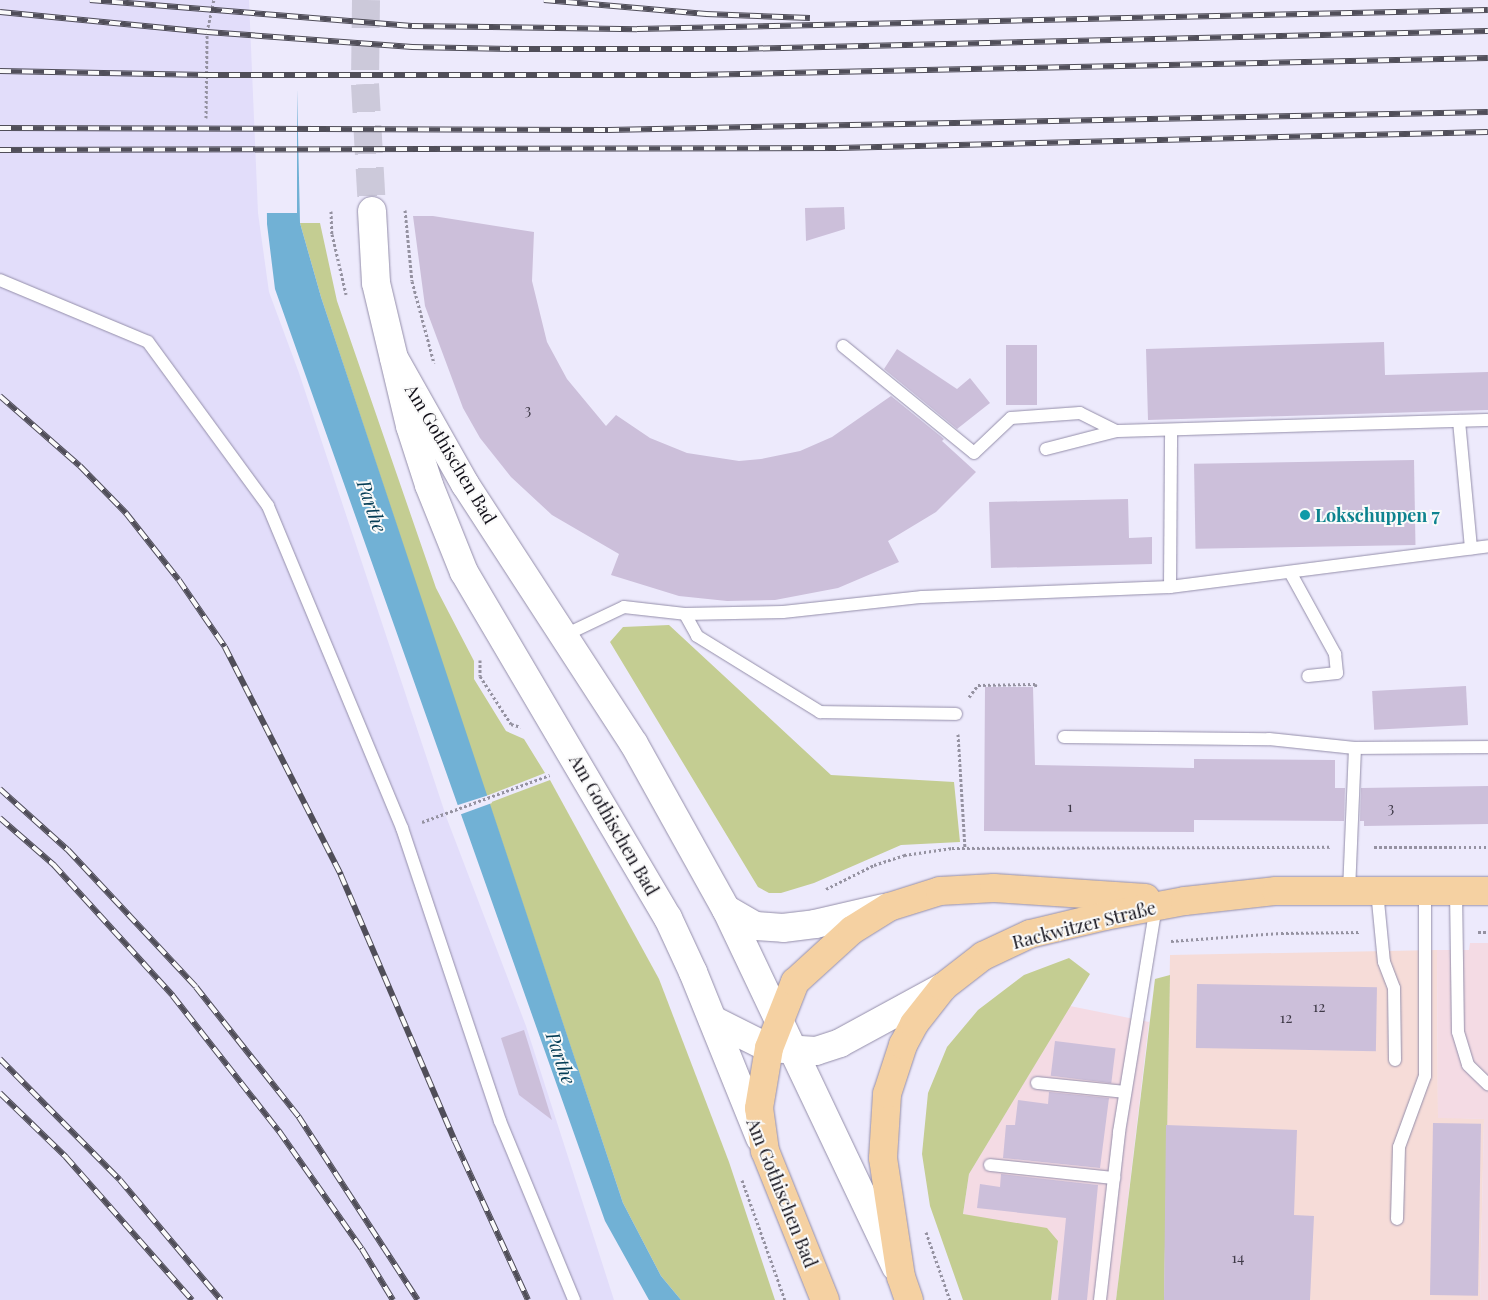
<!DOCTYPE html>
<meta charset="utf-8">
<style>
body{margin:0}
#map{position:relative;width:1488px;height:1300px;overflow:hidden;background:#edeafc;font-family:"Playfair Display",serif}
div>[style]{position:absolute}
.commercial>*{inset:0;background:#f6dcd8}
.industrial>*{inset:0;background:#f4dbe4}
.built>*{inset:0;background:#e2ddfa}
.green>*{inset:0;background:#c4cd92}
.water>*{inset:0;background:#71b1d5}
.pier>*{inset:0;background:#edeafc;transform-origin:0 0}
.building>*{inset:0;background:#ccbfda;transform-origin:0 0}
.secondary-tunnel>*{height:28px;margin-top:-14px;transform-origin:0;background:repeating-linear-gradient(90deg,#ccc9da 0 28px,transparent 0 42px)}
.path>*{height:3px;margin-top:-1.5px;transform-origin:0;background:repeating-linear-gradient(90deg,#9592a1 0 2.5px,transparent 0 5px)}
.roads{filter:drop-shadow(0 0 1px #948eaa) drop-shadow(0 0 1px #948eaa)}
.lane>*{height:12px;margin:-6px;padding:0 6px;transform-origin:6px;border-radius:6px;background:#fff}
.secondary>*{height:28px;margin:-14px;padding:0 14px;transform-origin:14px;border-radius:14px;background:#fff}
.primary>*{height:28px;margin:-14px;padding:0 14px;transform-origin:14px;border-radius:14px;background:#f5d1a2}
.rail>*{height:5.5px;margin-top:-2.75px;transform-origin:0;background:repeating-linear-gradient(90deg,#fafafa 0 11px,#504e59 0 22px);box-sizing:border-box;border-block:1px solid #504e59}
.dots>*{width:14px;height:14px;translate:-50% -50%;box-sizing:border-box;border:2px solid #fafafa;border-radius:50%}
span{translate:-50% -50%;white-space:nowrap;text-align:center;line-height:1.15;-webkit-text-stroke:4px #fafafa;paint-order:stroke}
.number-label{font-size:15px;color:#3f3a48}
.number-label span{-webkit-text-stroke-width:0}
.street-label{font-size:18px;color:#100e17}
.culture-label{font-size:18px;color:#0d838f;font-weight:700}
.left{translate:0 -50%;text-align:left}
.water-label{font-size:19px;color:#053d56;font-style:italic}
</style>
<div id="map">
<div class="commercial">
<div style="clip-path:polygon(1437px 950px,1438px 1117px,1484px 1119px,1480px 1300px,1164px 1300px,1170px 955px)"></div>
</div>
<div class="industrial">
<div style="clip-path:polygon(1470px 943px,1488px 943px,1488px 1300px,1480px 1300px,1484px 1119px,1438px 1118px,1437px 950px,1469px 950px)"></div>
<div style="clip-path:polygon(1070px 1006px,1149px 1022px,1116px 1300px,1051px 1300px,1058px 1242px,963px 1215px,969px 1174px)"></div>
</div>
<div class="built">
<div style="clip-path:polygon(0 0,249px 0,258px 213px,269px 292px,299px 373px,447px 819px,526px 1026px,614px 1300px,0 1300px)"></div>
</div>
<div class="green">
<div style="clip-path:polygon(300px 223px,320px 223px,337px 301px,436px 588px,474px 661px,474px 679px,506px 731px,524px 739px,545px 773px,486px 796px,321px 297px)"></div>
<div style="clip-path:polygon(669px 625px,831px 775px,954px 782px,960px 842px,901px 845px,814px 883px,781px 893px,769px 893px,758px 887px,610px 642px,623px 627px)"></div>
<div style="clip-path:polygon(550px 780px,659px 979px,729px 1162px,775px 1300px,681px 1300px,661px 1276px,623px 1203px,489px 803px)"></div>
<div style="clip-path:polygon(1069px 958px,1090px 974px,969px 1174px,963px 1214px,1047px 1228px,1058px 1241px,1051px 1300px,963px 1300px,930px 1206px,922px 1154px,928px 1093px,947px 1047px,978px 1010px,1024px 975px)"></div>
<div style="clip-path:polygon(1170px 975px,1164px 1300px,1116px 1300px,1155px 979px)"></div>
</div>
<div class="water">
<div style="clip-path:polygon(265px 0,295px 0,300px 223px,321px 297px,623px 1203px,661px 1276px,681px 1300px,649px 1300px,605px 1221px,275px 289px,267px 224px)"></div>
</div>
<div class="pier">
<div style="left:262px;top:0;width:35px;height:213px"></div>
<div style="clip-path:polygon(489px 795px,492px 803px,459px 815px,455px 806px)"></div>
</div>
<div class="building">
<div style="clip-path:polygon(844px 207px,845px 229px,806px 241px,805px 208px)"></div>
<div style="clip-path:polygon(413px 216px,433px 216px,534px 232px,532px 281px,547px 342px,567px 379px,606px 426px,616px 415px,650px 438px,687px 453px,739px 461px,761px 459px,800px 451px,832px 437px,891px 396px,944px 439px,942px 441px,976px 472px,936px 512px,888px 541px,899px 562px,838px 588px,775px 600px,727px 601px,679px 596px,611px 575px,619px 554px,552px 515px,511px 477px,480px 438px,463px 408px,425px 306px)"></div>
<div style="clip-path:polygon(1384px 342px,1385px 375px,1488px 372px,1488px 410px,1148px 420px,1146px 349px)"></div>
<div style="left:1006px;top:345px;width:31px;height:60px"></div>
<div style="clip-path:polygon(897px 349px,957px 389px,970px 378px,990px 403px,957px 429px,884px 369px)"></div>
<div style="left:1414px;top:460px;width:85px;height:220px;rotate:89deg"></div>
<div style="clip-path:polygon(1128px 499px,1129px 538px,1152px 537px,1152px 564px,991px 568px,989px 502px)"></div>
<div style="left:1466px;top:686px;width:39px;height:94px;rotate:87deg"></div>
<div style="clip-path:polygon(985px 687px,1033px 687px,1035px 765px,1194px 768px,1194px 759px,1335px 760px,1335px 788px,1345px 788px,1344px 821px,1194px 820px,1194px 832px,984px 831px)"></div>
<div style="clip-path:polygon(1488px 786px,1488px 824px,1364px 826px,1364px 821px,1360px 821px,1361px 788px)"></div>
<div style="left:1197px;top:984px;width:180px;height:64px;rotate:1deg"></div>
<div style="clip-path:polygon(524px 1030px,552px 1120px,519px 1095px,501px 1038px)"></div>
<div style="left:1055px;top:1041px;width:61px;height:35px;rotate:7deg"></div>
<div style="clip-path:polygon(1049px 1092px,1109px 1098px,1100px 1168px,1003px 1158px,1006px 1125px,1015px 1125px,1018px 1100px,1048px 1104px)"></div>
<div style="left:1433px;top:1123px;width:48px;height:172px;rotate:1deg"></div>
<div style="clip-path:polygon(1166px 1125px,1297px 1130px,1294px 1215px,1314px 1216px,1310px 1300px,1164px 1300px)"></div>
<div style="clip-path:polygon(1001px 1174px,1098px 1185px,1087px 1300px,1058px 1300px,1066px 1218px,977px 1208px,980px 1184px,1000px 1187px)"></div>
</div>
<div class="secondary-tunnel">
<div style="left:366px;top:0;width:84px;rotate:90.7deg"></div>
<div style="left:365px;top:84px;width:127px;rotate:86.8deg"></div>
</div>
<div class="path">
<div style="left:206px;top:118px;width:86px;rotate:-89.3deg"></div>
<div style="left:207px;top:32px;width:33px;rotate:-78deg"></div>
<div style="left:405px;top:210px;width:71px;rotate:84.4deg"></div>
<div style="left:412px;top:281px;width:85px;rotate:75deg"></div>
<div style="left:331px;top:211px;width:23px;rotate:88deg"></div>
<div style="left:332px;top:234px;width:62px;rotate:76.9deg"></div>
<div style="left:480px;top:660px;width:16px;rotate:90deg"></div>
<div style="left:480px;top:676px;width:57px;rotate:57.1deg"></div>
<div style="left:511px;top:724px;width:10px;rotate:17deg"></div>
<div style="left:969px;top:697px;width:15px;rotate:-53deg"></div>
<div style="left:978px;top:685px;width:57px;rotate:-1deg"></div>
<div style="left:1035px;top:684px;width:4px;rotate:63deg"></div>
<div style="left:958px;top:734px;width:114px;rotate:86.5deg"></div>
<div style="left:422px;top:822px;width:136px;rotate:-20.2deg"></div>
<div style="left:1374px;top:847px;width:114px"></div>
<div style="left:826px;top:889px;width:54px;rotate:-26.6deg"></div>
<div style="left:874px;top:865px;width:32px;rotate:-18deg"></div>
<div style="left:904px;top:855px;width:49px;rotate:-8.3deg"></div>
<div style="left:952px;top:848px;width:378px;rotate:-0.2deg"></div>
<div style="left:1478px;top:932px;width:10px"></div>
<div style="left:1171px;top:941px;width:110px;rotate:-4.2deg"></div>
<div style="left:1281px;top:933px;width:79px;rotate:-0.7deg"></div>
<div style="left:742px;top:1180px;width:127px;rotate:70.3deg"></div>
<div style="left:926px;top:1232px;width:72px;rotate:70.6deg"></div>
</div>
<div class="roads">
<div class="lane">
<div style="left:0;top:280px;width:160px;rotate:22.7deg"></div>
<div style="left:148px;top:342px;width:203px;rotate:53.8deg"></div>
<div style="left:268px;top:506px;width:349px;rotate:67.4deg"></div>
<div style="left:402px;top:828px;width:309px;rotate:71.5deg"></div>
<div style="left:500px;top:1121px;width:194px;rotate:67.5deg"></div>
<div style="left:843px;top:346px;width:169px;rotate:39.2deg"></div>
<div style="left:974px;top:453px;width:51px;rotate:-43.4deg"></div>
<div style="left:1011px;top:418px;width:69px;rotate:-4.1deg"></div>
<div style="left:1080px;top:413px;width:40px;rotate:26.6deg"></div>
<div style="left:1459px;top:421px;width:128px;rotate:84.6deg"></div>
<div style="left:1046px;top:449px;width:72px;rotate:-14.4deg"></div>
<div style="left:1116px;top:431px;width:372px;rotate:-1.7deg"></div>
<div style="left:1290px;top:572px;width:94px;rotate:61.2deg"></div>
<div style="left:1335px;top:654px;width:19px;rotate:84deg"></div>
<div style="left:1337px;top:673px;width:29px;rotate:174deg"></div>
<div style="left:1170px;top:587px;width:157px;rotate:-89.6deg"></div>
<div style="left:685px;top:614px;width:25px;rotate:61deg"></div>
<div style="left:697px;top:636px;width:145px;rotate:31.7deg"></div>
<div style="left:820px;top:712px;width:136px;rotate:0.8deg"></div>
<div style="left:565px;top:635px;width:65px;rotate:-25.4deg"></div>
<div style="left:624px;top:607px;width:61px;rotate:6.5deg"></div>
<div style="left:685px;top:614px;width:98px;rotate:-1.2deg"></div>
<div style="left:783px;top:612px;width:140px;rotate:-6.2deg"></div>
<div style="left:922px;top:597px;width:248px;rotate:-2.3deg"></div>
<div style="left:1170px;top:587px;width:321px;rotate:-7.3deg"></div>
<div style="left:1064px;top:737px;width:205px;rotate:0.6deg"></div>
<div style="left:1269px;top:739px;width:86px;rotate:6deg"></div>
<div style="left:1355px;top:748px;width:143px;rotate:92.4deg"></div>
<div style="left:1355px;top:748px;width:133px;rotate:-0.4deg"></div>
<div style="left:1377px;top:891px;width:71px;rotate:84.4deg"></div>
<div style="left:1384px;top:962px;width:28px;rotate:69deg"></div>
<div style="left:1394px;top:988px;width:72px;rotate:89.2deg"></div>
<div style="left:1456px;top:891px;width:141px;rotate:89.2deg"></div>
<div style="left:1458px;top:1032px;width:34px;rotate:73deg"></div>
<div style="left:1468px;top:1065px;width:28px;rotate:44deg"></div>
<div style="left:1037px;top:1083px;width:88px;rotate:5.8deg"></div>
<div style="left:990px;top:1165px;width:125px;rotate:6deg"></div>
<div style="left:1397px;top:1219px;width:72px;rotate:-88.4deg"></div>
<div style="left:1399px;top:1147px;width:76px;rotate:-69.9deg"></div>
<div style="left:1425px;top:1076px;width:185px;rotate:-90deg"></div>
<div style="left:1100px;top:1300px;width:169px;rotate:-83.5deg"></div>
<div style="left:1119px;top:1132px;width:229px;rotate:-80.7deg"></div>
</div>
<div class="secondary">
<div style="left:372px;top:211px;width:72px;rotate:86.8deg"></div>
<div style="left:376px;top:283px;width:147px;rotate:76.6deg"></div>
<div style="left:410px;top:426px;width:62px;rotate:72.1deg"></div>
<div style="left:429px;top:485px;width:94px;rotate:68.1deg"></div>
<div style="left:464px;top:572px;width:402px;rotate:59.5deg"></div>
<div style="left:668px;top:918px;width:60px;rotate:65.2deg"></div>
<div style="left:693px;top:972px;width:179px;rotate:68deg"></div>
<div style="left:394px;top:358px;width:145px;rotate:60.6deg"></div>
<div style="left:465px;top:484px;width:310px;rotate:57deg"></div>
<div style="left:634px;top:744px;width:189px;rotate:60.9deg"></div>
<div style="left:726px;top:909px;width:396px;rotate:64.6deg"></div>
<div style="left:726px;top:909px;width:34px;rotate:30deg"></div>
<div style="left:756px;top:926px;width:27px;rotate:4deg"></div>
<div style="left:783px;top:928px;width:32px;rotate:-7deg"></div>
<div style="left:815px;top:924px;width:70px;rotate:-13.2deg"></div>
<div style="left:713px;top:1020px;width:63px;rotate:26.6deg"></div>
<div style="left:769px;top:1048px;width:47px;rotate:3.7deg"></div>
<div style="left:816px;top:1051px;width:25px;rotate:-18deg"></div>
<div style="left:840px;top:1043px;width:117px;rotate:-28.5deg"></div>
</div>
<div class="primary">
<div style="left:825px;top:1300px;width:161px;rotate:-111.9deg"></div>
<div style="left:765px;top:1151px;width:43px;rotate:-97.9deg"></div>
<div style="left:759px;top:1108px;width:61px;rotate:-80.5deg"></div>
<div style="left:769px;top:1048px;width:71px;rotate:-68.5deg"></div>
<div style="left:795px;top:982px;width:77px;rotate:-42.4deg"></div>
<div style="left:852px;top:930px;width:44px;rotate:-31.9deg"></div>
<div style="left:889px;top:907px;width:53px;rotate:-17.4deg"></div>
<div style="left:940px;top:891px;width:54px;rotate:-3.2deg"></div>
<div style="left:994px;top:888px;width:152px;rotate:3.8deg"></div>
<div style="left:909px;top:1300px;width:24px;rotate:-109deg"></div>
<div style="left:901px;top:1277px;width:120px;rotate:-98.6deg"></div>
<div style="left:883px;top:1158px;width:64px;rotate:-86.4deg"></div>
<div style="left:887px;top:1094px;width:52px;rotate:-71.9deg"></div>
<div style="left:903px;top:1045px;width:24px;rotate:-62deg"></div>
<div style="left:914px;top:1024px;width:47px;rotate:-51.9deg"></div>
<div style="left:943px;top:987px;width:51px;rotate:-37.8deg"></div>
<div style="left:983px;top:956px;width:52px;rotate:-25.1deg"></div>
<div style="left:1030px;top:934px;width:77px;rotate:-13.5deg"></div>
<div style="left:1105px;top:916px;width:81px;rotate:-10.6deg"></div>
<div style="left:1185px;top:901px;width:92px;rotate:-6.3deg"></div>
<div style="left:1276px;top:891px;width:212px"></div>
</div>
</div>
<div class="rail">
<div style="left:90px;top:0;width:323px;rotate:4.6deg"></div>
<div style="left:412px;top:26px;width:225px;rotate:0.8deg"></div>
<div style="left:637px;top:29px;width:851px;rotate:-1.28deg"></div>
<div style="left:544px;top:0;width:163px;rotate:4.9deg"></div>
<div style="left:706px;top:14px;width:104px;rotate:2.2deg"></div>
<div style="left:0;top:12px;width:208px;rotate:5.5deg"></div>
<div style="left:207px;top:32px;width:206px;rotate:4.2deg"></div>
<div style="left:412px;top:47px;width:106px;rotate:1.1deg"></div>
<div style="left:518px;top:49px;width:219px"></div>
<div style="left:737px;top:49px;width:751px;rotate:-1.37deg"></div>
<div style="left:0;top:71px;width:207px;rotate:1.1deg"></div>
<div style="left:207px;top:75px;width:489px"></div>
<div style="left:696px;top:75px;width:792px;rotate:-1.23deg"></div>
<div style="left:0;top:128px;width:608px;rotate:0.19deg"></div>
<div style="left:608px;top:130px;width:880px;rotate:-1.17deg"></div>
<div style="left:0;top:150px;width:838px;rotate:-0.14deg"></div>
<div style="left:838px;top:148px;width:650px;rotate:-1.41deg"></div>
<div style="left:0;top:396px;width:106px;rotate:41.2deg"></div>
<div style="left:80px;top:466px;width:66px;rotate:45.6deg"></div>
<div style="left:126px;top:513px;width:85px;rotate:51.7deg"></div>
<div style="left:179px;top:580px;width:81px;rotate:55.5deg"></div>
<div style="left:225px;top:647px;width:256px;rotate:63deg"></div>
<div style="left:341px;top:875px;width:289px;rotate:66.8deg"></div>
<div style="left:455px;top:1141px;width:175px;rotate:65.3deg"></div>
<div style="left:0;top:789px;width:91px;rotate:41.9deg"></div>
<div style="left:68px;top:850px;width:187px;rotate:46.9deg"></div>
<div style="left:196px;top:987px;width:166px;rotate:51.6deg"></div>
<div style="left:299px;top:1117px;width:218px;rotate:57deg"></div>
<div style="left:0;top:818px;width:72px;rotate:41deg"></div>
<div style="left:54px;top:865px;width:177px;rotate:47.7deg"></div>
<div style="left:173px;top:996px;width:172px;rotate:51.9deg"></div>
<div style="left:279px;top:1131px;width:144px;rotate:54.9deg"></div>
<div style="left:362px;top:1249px;width:60px;rotate:58.7deg"></div>
<div style="left:0;top:1059px;width:170px;rotate:45.2deg"></div>
<div style="left:120px;top:1180px;width:157px;rotate:49.9deg"></div>
<div style="left:0;top:1093px;width:92px;rotate:44.1deg"></div>
<div style="left:66px;top:1157px;width:191px;rotate:48.6deg"></div>
</div>
<div class="dots">
<div style="left:1305px;top:515px;background:#0f9aa8"></div>
</div>
<div class="number-label">
<span style="left:528px;top:410px">3</span>
<span style="left:1070px;top:807px">1</span>
<span style="left:1391px;top:808px">3</span>
<span style="left:1319px;top:1007px">12</span>
<span style="left:1286px;top:1018px">12</span>
<span style="left:1238px;top:1258px">14</span>
</div>
<div class="street-label">
<span style="left:451px;top:454px;rotate:59deg">Am Gothischen Bad</span>
<span style="left:614px;top:825px;rotate:60deg">Am Gothischen Bad</span>
<span style="left:1084px;top:925px;rotate:-14deg">Rackwitzer Straße</span>
<span style="left:782px;top:1193px;rotate:68deg">Am Gothischen Bad</span>
</div>
<div class="culture-label">
<span class="left" style="left:1315px;top:515px">Lokschuppen 7</span>
</div>
<div class="water-label">
<span style="left:372px;top:506px;rotate:71deg">Parthe</span>
<span style="left:561px;top:1058px;rotate:71deg">Parthe</span>
</div>
</div>
